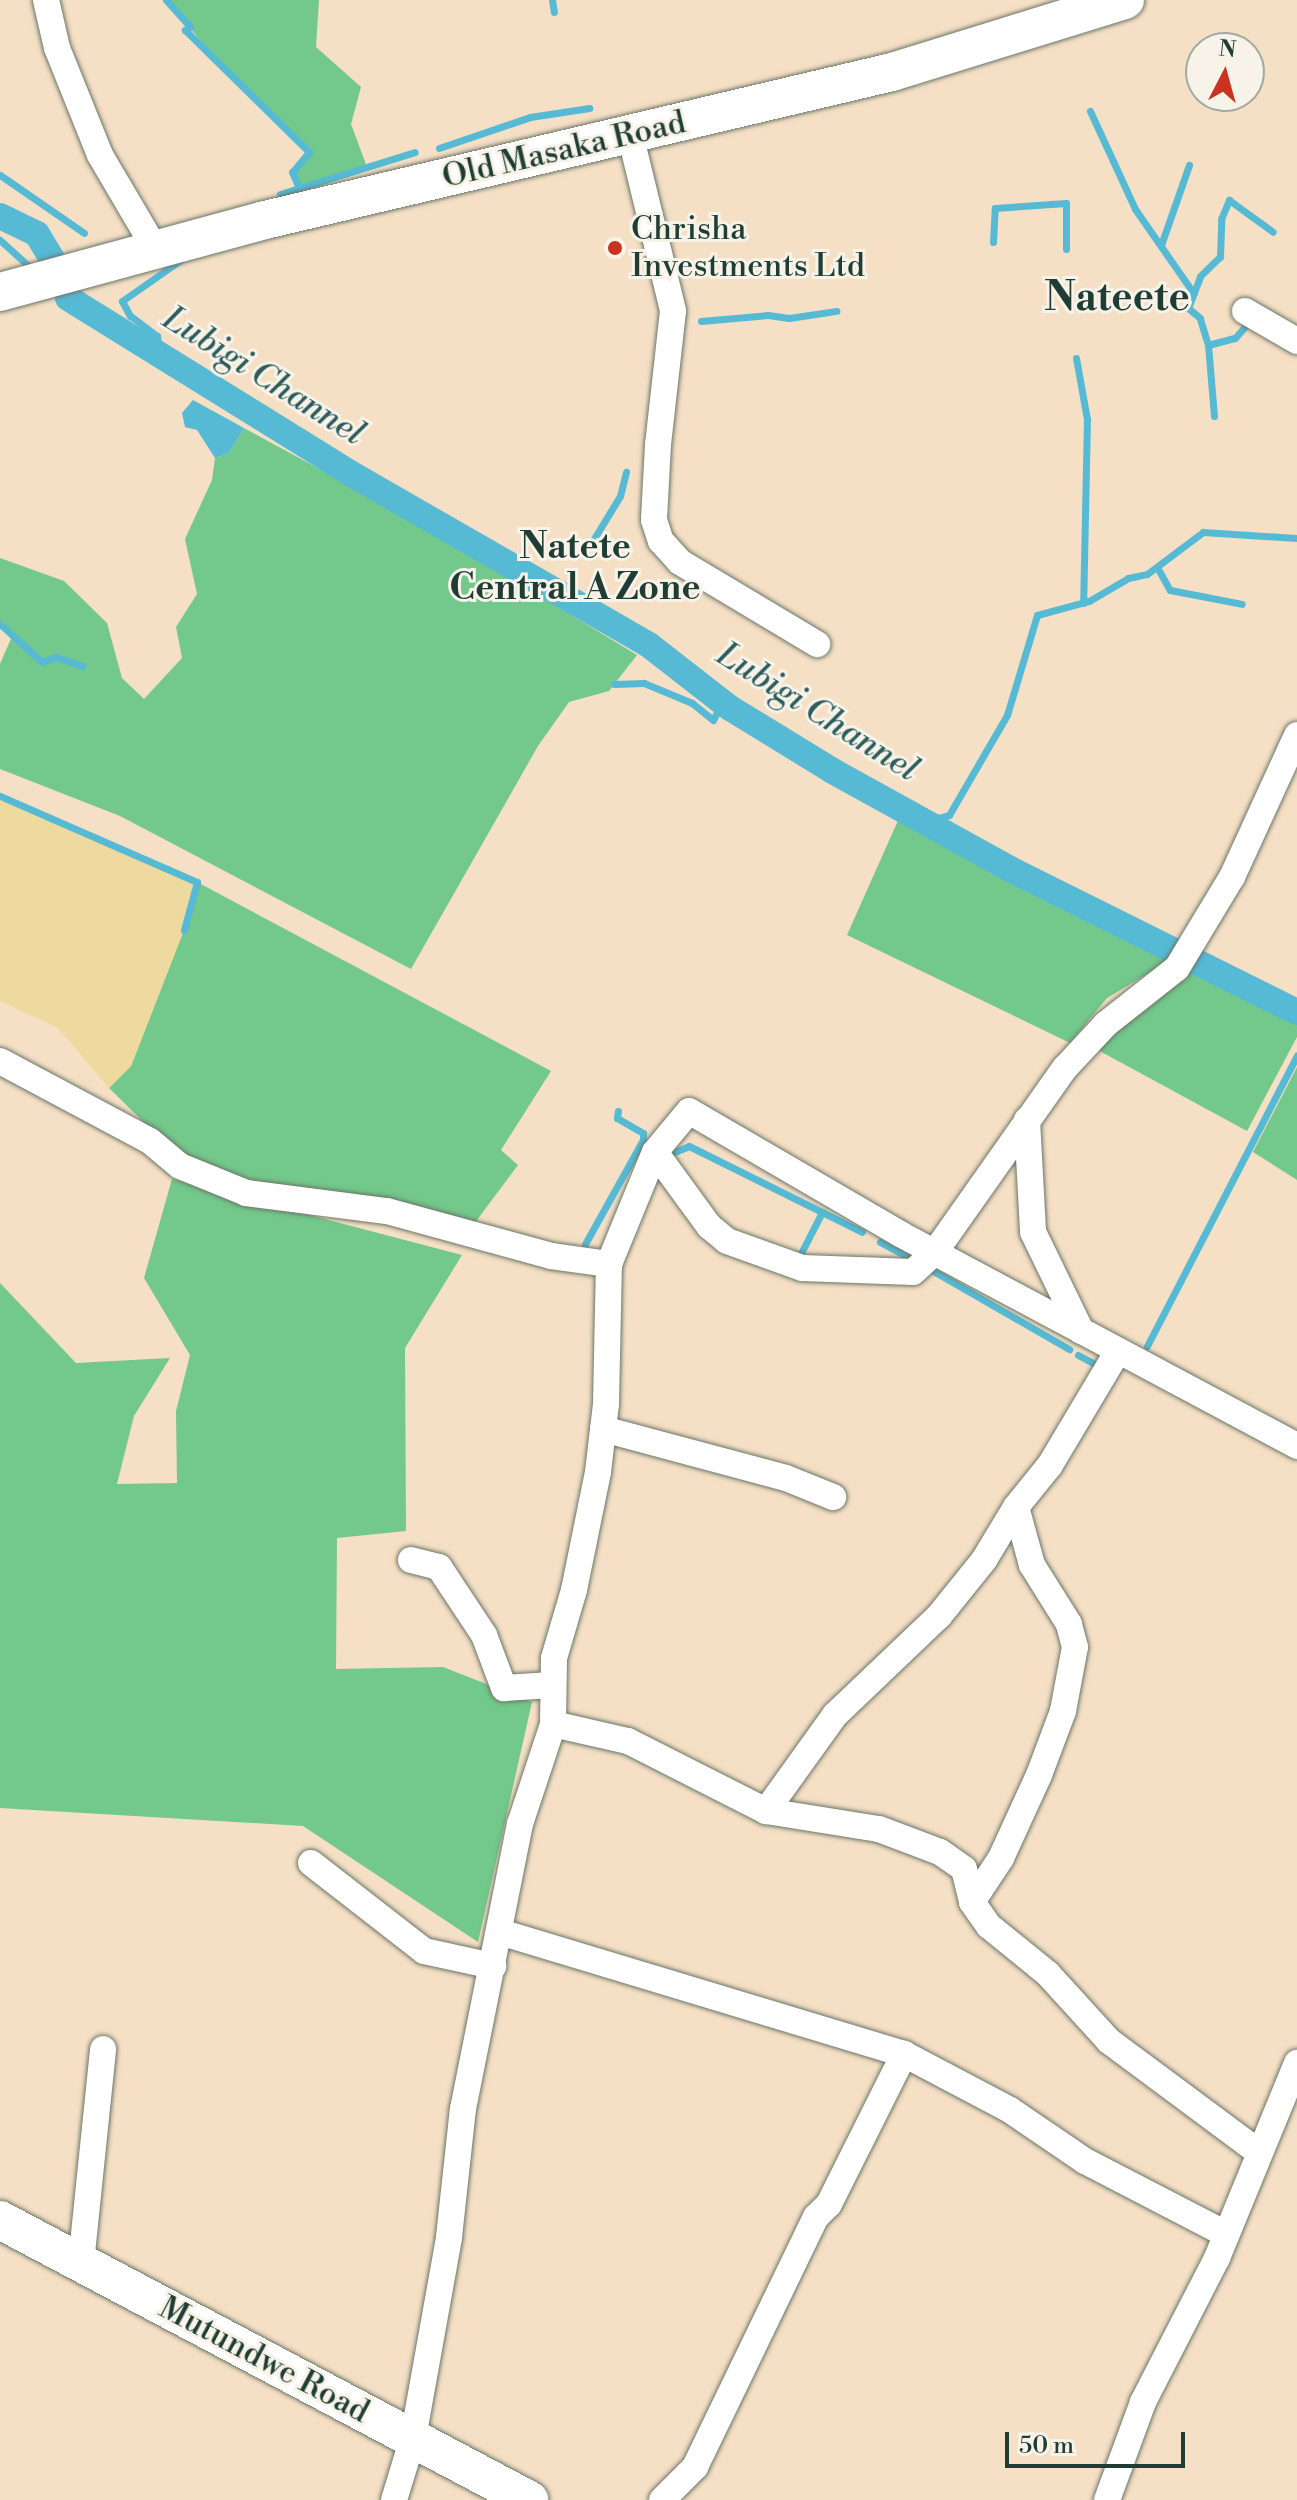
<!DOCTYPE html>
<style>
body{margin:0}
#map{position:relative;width:1297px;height:2500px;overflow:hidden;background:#f5dfc5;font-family:"Libre Bodoni",serif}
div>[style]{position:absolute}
.green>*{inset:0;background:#73c88b}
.sand>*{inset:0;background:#eeda9e}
.water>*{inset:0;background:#56bad5}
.stream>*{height:7px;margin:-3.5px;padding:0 3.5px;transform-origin:3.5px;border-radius:3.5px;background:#56bad5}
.canal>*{height:26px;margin:-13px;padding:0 13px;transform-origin:13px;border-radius:13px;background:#56bad5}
.roads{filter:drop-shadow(0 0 2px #6a7667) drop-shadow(0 0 2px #6a7667)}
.minor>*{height:26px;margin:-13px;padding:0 13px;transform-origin:13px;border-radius:13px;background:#fff}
.secondary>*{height:38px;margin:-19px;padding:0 19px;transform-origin:19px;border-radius:19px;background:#fff}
.dots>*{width:22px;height:22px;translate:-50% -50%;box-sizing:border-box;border:4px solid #f7f3e8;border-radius:50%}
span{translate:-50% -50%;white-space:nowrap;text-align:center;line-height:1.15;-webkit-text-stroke:6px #f7f3e8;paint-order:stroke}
.street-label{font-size:32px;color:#1f3d34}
.poi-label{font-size:32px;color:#1f3d34}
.left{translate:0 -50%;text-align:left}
.water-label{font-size:34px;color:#2d5c5c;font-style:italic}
.quarter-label{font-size:36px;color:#1f3d34;font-weight:700}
.district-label{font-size:40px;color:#1f3d34;font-weight:700}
.north{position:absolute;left:1185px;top:32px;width:80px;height:80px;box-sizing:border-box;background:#f7f3e8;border:2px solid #a1aaa0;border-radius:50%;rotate:6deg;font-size:22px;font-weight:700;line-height:32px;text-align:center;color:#1f3d34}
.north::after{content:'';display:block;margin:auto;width:28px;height:36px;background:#c8321e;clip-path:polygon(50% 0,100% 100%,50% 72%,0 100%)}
.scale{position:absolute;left:1005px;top:2432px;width:180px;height:36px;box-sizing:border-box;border:4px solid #1f3d34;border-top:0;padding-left:10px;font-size:24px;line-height:28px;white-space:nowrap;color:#1f3d34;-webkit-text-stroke:6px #f7f3e8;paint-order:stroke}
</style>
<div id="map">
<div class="green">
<div style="clip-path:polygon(166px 0,319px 0,316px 47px,361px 87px,351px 124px,367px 167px,299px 188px,292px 172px,308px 151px,224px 68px)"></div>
<div style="clip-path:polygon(244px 428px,425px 526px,637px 655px,609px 691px,569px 702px,538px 746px,411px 969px,120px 816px,0 769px,0 664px,13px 634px,0 629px,0 558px,64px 581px,107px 623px,122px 678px,144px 699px,182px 658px,176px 627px,197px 594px,185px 539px,212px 480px,215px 458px,229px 453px)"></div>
<div style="clip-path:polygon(900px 816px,1174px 958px,1107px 998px,1070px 1043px,847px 935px)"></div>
<div style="clip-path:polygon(197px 882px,551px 1071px,501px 1150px,518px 1165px,474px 1224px,294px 1192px,182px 1160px,109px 1088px,131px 1066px,184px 930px)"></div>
<div style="clip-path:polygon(1189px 966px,1297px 1022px,1297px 1037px,1247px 1131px,1096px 1049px)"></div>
<div style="clip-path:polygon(1297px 1067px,1297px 1180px,1253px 1152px)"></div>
<div style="clip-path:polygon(172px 1179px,462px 1255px,405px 1348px,406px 1531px,337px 1538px,336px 1669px,443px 1667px,532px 1702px,478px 1942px,303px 1826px,0 1808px,0 1283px,76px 1363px,170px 1358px,134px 1416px,117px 1484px,177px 1483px,176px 1411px,190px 1355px,144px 1278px)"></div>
</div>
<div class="sand">
<div style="clip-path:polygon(0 796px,197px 882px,184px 930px,131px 1066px,109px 1088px,58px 1028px,0 1001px)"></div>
</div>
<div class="water">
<div style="clip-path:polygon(193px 400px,244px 428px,229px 453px,215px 458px,197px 430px,185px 427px,182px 413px)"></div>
</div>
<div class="stream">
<div style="left:166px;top:0;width:36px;rotate:48deg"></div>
<div style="left:190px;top:27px;width:6px;rotate:149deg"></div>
<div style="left:185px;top:30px;width:174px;rotate:44.5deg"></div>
<div style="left:309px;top:152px;width:26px;rotate:130deg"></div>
<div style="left:292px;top:172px;width:17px;rotate:66deg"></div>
<div style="left:552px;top:0;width:12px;rotate:81deg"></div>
<div style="left:1090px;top:111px;width:108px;rotate:65.3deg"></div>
<div style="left:1135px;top:209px;width:103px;rotate:55.2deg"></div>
<div style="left:439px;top:148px;width:96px;rotate:-18.8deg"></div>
<div style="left:530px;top:117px;width:60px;rotate:-8.7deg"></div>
<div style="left:0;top:175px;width:102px;rotate:34.6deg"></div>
<div style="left:280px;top:194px;width:141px;rotate:-17.3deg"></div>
<div style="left:0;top:240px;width:45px;rotate:42.3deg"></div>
<div style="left:993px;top:242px;width:34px;rotate:-87deg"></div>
<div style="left:995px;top:208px;width:71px;rotate:-4deg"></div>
<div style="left:1066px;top:203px;width:46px;rotate:90deg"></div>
<div style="left:1161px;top:245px;width:85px;rotate:-70.7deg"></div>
<div style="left:701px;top:321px;width:67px;rotate:-5.1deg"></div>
<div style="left:768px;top:315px;width:21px;rotate:8deg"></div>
<div style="left:789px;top:318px;width:48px;rotate:-8.5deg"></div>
<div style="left:1208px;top:345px;width:28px;rotate:-15deg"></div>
<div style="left:1235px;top:338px;width:23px;rotate:-49deg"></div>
<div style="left:159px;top:354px;width:18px;rotate:-96deg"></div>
<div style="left:157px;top:336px;width:34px;rotate:-143deg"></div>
<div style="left:130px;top:316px;width:17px;rotate:-118deg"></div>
<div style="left:122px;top:301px;width:73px;rotate:-35deg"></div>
<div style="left:1076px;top:358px;width:62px;rotate:79.8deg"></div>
<div style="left:1087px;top:419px;width:184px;rotate:91.2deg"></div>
<div style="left:1214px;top:416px;width:71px;rotate:-94.8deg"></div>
<div style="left:1208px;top:345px;width:28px;rotate:-107deg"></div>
<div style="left:1200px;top:318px;width:16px;rotate:-140deg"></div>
<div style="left:1188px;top:308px;width:34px;rotate:-69deg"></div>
<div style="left:1200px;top:276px;width:28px;rotate:-44deg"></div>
<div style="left:1220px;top:257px;width:38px;rotate:-88deg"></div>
<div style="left:1221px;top:219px;width:21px;rotate:-67deg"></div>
<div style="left:1229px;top:200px;width:54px;rotate:36deg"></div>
<div style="left:592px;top:542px;width:54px;rotate:-58.7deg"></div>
<div style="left:620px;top:496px;width:25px;rotate:-76deg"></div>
<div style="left:1157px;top:567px;width:26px;rotate:61deg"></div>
<div style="left:1170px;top:590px;width:73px;rotate:11deg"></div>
<div style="left:0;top:624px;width:57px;rotate:42.1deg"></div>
<div style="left:42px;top:662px;width:15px;rotate:-20deg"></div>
<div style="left:56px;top:657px;width:28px;rotate:19deg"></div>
<div style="left:614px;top:684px;width:30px;rotate:-2deg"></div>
<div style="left:644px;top:683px;width:52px;rotate:22.6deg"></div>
<div style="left:692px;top:703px;width:27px;rotate:39deg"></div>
<div style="left:713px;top:720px;width:20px;rotate:-63deg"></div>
<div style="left:0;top:796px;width:215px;rotate:23.6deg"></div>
<div style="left:197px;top:882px;width:50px;rotate:105.2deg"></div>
<div style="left:923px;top:822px;width:27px;rotate:-15deg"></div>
<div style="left:949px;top:815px;width:116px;rotate:-59.9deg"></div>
<div style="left:1007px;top:715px;width:104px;rotate:-73.3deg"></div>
<div style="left:1037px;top:615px;width:54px;rotate:-15.1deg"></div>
<div style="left:1089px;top:601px;width:45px;rotate:-30.5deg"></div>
<div style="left:1128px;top:578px;width:19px;rotate:-12deg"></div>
<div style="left:1147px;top:574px;width:70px;rotate:-36.9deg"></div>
<div style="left:1203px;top:532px;width:94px;rotate:3.7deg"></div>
<div style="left:672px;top:1153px;width:18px;rotate:-22deg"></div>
<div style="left:689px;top:1146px;width:193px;rotate:26.4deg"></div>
<div style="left:880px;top:1242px;width:42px;rotate:28.4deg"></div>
<div style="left:585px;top:1244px;width:119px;rotate:-60.9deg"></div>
<div style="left:643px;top:1140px;width:7px;rotate:-90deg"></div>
<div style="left:643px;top:1133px;width:30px;rotate:-150deg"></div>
<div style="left:617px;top:1118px;width:7px;rotate:-82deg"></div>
<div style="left:798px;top:1259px;width:53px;rotate:-62.9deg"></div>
<div style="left:928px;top:1268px;width:163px;rotate:29.9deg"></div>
<div style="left:1147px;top:1346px;width:327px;rotate:-62.7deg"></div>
<div style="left:1078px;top:1355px;width:26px;rotate:28deg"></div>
</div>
<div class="canal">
<div style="left:0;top:216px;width:41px;rotate:25.9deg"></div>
<div style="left:37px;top:234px;width:33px;rotate:59deg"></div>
<div style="left:68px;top:298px;width:332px;rotate:31.8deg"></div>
<div style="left:350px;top:473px;width:345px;rotate:29.9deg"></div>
<div style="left:649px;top:645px;width:103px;rotate:37.9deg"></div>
<div style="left:730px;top:708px;width:119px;rotate:31.5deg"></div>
<div style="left:831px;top:770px;width:205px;rotate:28.9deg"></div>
<div style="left:1010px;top:869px;width:321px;rotate:26.5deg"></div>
</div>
<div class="roads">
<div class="minor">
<div style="left:46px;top:0;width:49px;rotate:77.1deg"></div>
<div style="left:57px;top:48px;width:115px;rotate:68.1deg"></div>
<div style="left:100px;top:155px;width:110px;rotate:59.5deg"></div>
<div style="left:630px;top:134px;width:182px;rotate:76.3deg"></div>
<div style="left:673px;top:311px;width:135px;rotate:96.4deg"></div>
<div style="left:658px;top:445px;width:75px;rotate:93.1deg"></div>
<div style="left:654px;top:520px;width:22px;rotate:72deg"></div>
<div style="left:661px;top:541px;width:28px;rotate:48deg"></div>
<div style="left:680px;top:562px;width:160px;rotate:30.9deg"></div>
<div style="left:1245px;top:311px;width:60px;rotate:30deg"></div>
<div style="left:0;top:1061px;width:170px;rotate:28.1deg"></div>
<div style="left:150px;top:1141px;width:39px;rotate:40deg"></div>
<div style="left:180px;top:1166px;width:71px;rotate:22.2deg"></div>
<div style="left:246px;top:1193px;width:142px;rotate:7.3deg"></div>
<div style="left:387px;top:1211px;width:170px;rotate:15.3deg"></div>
<div style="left:551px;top:1256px;width:59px;rotate:7.9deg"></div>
<div style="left:1027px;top:1120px;width:112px;rotate:86.9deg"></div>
<div style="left:1033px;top:1232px;width:110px;rotate:64.1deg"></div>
<div style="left:655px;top:1152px;width:92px;rotate:53.9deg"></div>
<div style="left:709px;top:1226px;width:23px;rotate:40deg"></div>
<div style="left:727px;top:1241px;width:80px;rotate:19.8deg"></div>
<div style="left:802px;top:1268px;width:111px;rotate:2.1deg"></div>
<div style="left:913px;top:1272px;width:30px;rotate:-42deg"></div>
<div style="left:935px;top:1252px;width:225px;rotate:-54.8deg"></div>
<div style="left:1065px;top:1068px;width:60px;rotate:-47deg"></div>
<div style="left:1106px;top:1024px;width:90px;rotate:-38.3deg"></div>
<div style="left:1177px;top:968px;width:106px;rotate:-58.9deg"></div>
<div style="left:1232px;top:877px;width:156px;rotate:-65.4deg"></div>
<div style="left:603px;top:1429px;width:189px;rotate:15deg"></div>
<div style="left:786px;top:1478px;width:51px;rotate:22deg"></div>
<div style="left:411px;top:1560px;width:29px;rotate:14deg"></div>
<div style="left:439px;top:1567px;width:82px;rotate:56.5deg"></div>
<div style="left:484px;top:1635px;width:57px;rotate:69.3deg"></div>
<div style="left:504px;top:1688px;width:48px;rotate:-3.6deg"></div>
<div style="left:553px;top:1724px;width:77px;rotate:12.8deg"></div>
<div style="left:628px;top:1741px;width:155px;rotate:26.9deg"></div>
<div style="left:766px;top:1811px;width:114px;rotate:9.1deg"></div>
<div style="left:879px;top:1829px;width:65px;rotate:20.7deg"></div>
<div style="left:940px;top:1852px;width:29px;rotate:35deg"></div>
<div style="left:964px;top:1869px;width:34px;rotate:76deg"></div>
<div style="left:972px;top:1902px;width:29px;rotate:55deg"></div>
<div style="left:989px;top:1926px;width:76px;rotate:39.1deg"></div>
<div style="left:1048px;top:1974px;width:91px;rotate:47.7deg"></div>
<div style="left:1109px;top:2041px;width:184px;rotate:36.6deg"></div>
<div style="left:766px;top:1811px;width:118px;rotate:-54.3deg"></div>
<div style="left:835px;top:1715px;width:144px;rotate:-43.6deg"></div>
<div style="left:939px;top:1616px;width:72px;rotate:-51.2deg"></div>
<div style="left:984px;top:1560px;width:62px;rotate:-58.9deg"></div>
<div style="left:1016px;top:1507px;width:54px;rotate:-51deg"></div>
<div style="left:1050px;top:1465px;width:133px;rotate:-59.2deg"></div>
<div style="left:311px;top:1863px;width:143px;rotate:37.9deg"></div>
<div style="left:424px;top:1951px;width:71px;rotate:12.3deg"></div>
<div style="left:972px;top:1902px;width:53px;rotate:-56.6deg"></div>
<div style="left:1001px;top:1858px;width:91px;rotate:-65.4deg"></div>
<div style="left:1039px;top:1775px;width:68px;rotate:-69.4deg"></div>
<div style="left:1063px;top:1711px;width:65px;rotate:-79.4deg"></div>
<div style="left:1075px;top:1647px;width:24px;rotate:-105deg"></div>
<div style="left:1069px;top:1624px;width:70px;rotate:-122.1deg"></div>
<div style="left:1032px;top:1565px;width:60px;rotate:-105.4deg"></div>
<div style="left:500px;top:1932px;width:422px;rotate:16.8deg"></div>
<div style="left:904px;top:2054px;width:120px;rotate:27.8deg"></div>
<div style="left:1010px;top:2110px;width:91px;rotate:34.2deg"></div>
<div style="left:1085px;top:2161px;width:159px;rotate:27.4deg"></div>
<div style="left:81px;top:2263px;width:215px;rotate:-84.1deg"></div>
<div style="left:394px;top:2500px;width:65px;rotate:-73deg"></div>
<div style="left:413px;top:2438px;width:204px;rotate:-79.8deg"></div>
<div style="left:449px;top:2237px;width:129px;rotate:-83.8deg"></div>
<div style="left:463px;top:2109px;width:291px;rotate:-78.7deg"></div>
<div style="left:520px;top:1824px;width:105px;rotate:-71.7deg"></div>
<div style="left:553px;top:1724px;width:66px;rotate:-89.1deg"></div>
<div style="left:554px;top:1658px;width:71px;rotate:-73.6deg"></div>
<div style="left:574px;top:1590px;width:120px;rotate:-78.5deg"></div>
<div style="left:598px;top:1472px;width:68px;rotate:-83.3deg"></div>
<div style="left:606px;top:1404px;width:140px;rotate:-88.8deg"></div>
<div style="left:609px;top:1264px;width:121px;rotate:-67.7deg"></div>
<div style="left:655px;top:1152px;width:53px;rotate:-50.3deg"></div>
<div style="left:689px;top:1111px;width:246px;rotate:30.2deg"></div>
<div style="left:902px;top:1235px;width:448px;rotate:28.1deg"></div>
<div style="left:662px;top:2500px;width:47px;rotate:-45deg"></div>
<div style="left:695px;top:2467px;width:278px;rotate:-64.2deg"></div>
<div style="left:816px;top:2217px;width:18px;rotate:-45deg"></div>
<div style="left:829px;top:2204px;width:168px;rotate:-63.4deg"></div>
<div style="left:1107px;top:2500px;width:104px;rotate:-69.8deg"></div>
<div style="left:1143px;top:2402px;width:162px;rotate:-62.8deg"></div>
<div style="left:1217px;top:2258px;width:211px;rotate:-67.7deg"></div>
</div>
<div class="secondary">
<div style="left:0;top:292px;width:275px;rotate:-15.2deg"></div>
<div style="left:265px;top:220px;width:644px;rotate:-13.28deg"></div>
<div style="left:892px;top:72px;width:244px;rotate:-17.2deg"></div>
<div style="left:0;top:2220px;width:599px;rotate:27.89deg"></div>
</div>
</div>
<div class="dots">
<div style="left:615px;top:248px;background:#c8321e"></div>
</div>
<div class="street-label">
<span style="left:564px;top:150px;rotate:-13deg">Old Masaka Road</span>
<span style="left:264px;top:2360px;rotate:28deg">Mutundwe Road</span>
</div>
<div class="poi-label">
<span class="left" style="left:631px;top:248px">Chrisha<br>Investments Ltd</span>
</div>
<div class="water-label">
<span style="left:263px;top:377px;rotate:32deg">Lubigi Channel</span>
<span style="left:817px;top:713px;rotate:32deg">Lubigi Channel</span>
</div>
<div class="quarter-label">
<span style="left:575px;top:568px">Natete<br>Central A Zone</span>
</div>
<div class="district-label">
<span style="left:1117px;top:298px">Nateete</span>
</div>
<div class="north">N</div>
<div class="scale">50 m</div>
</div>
